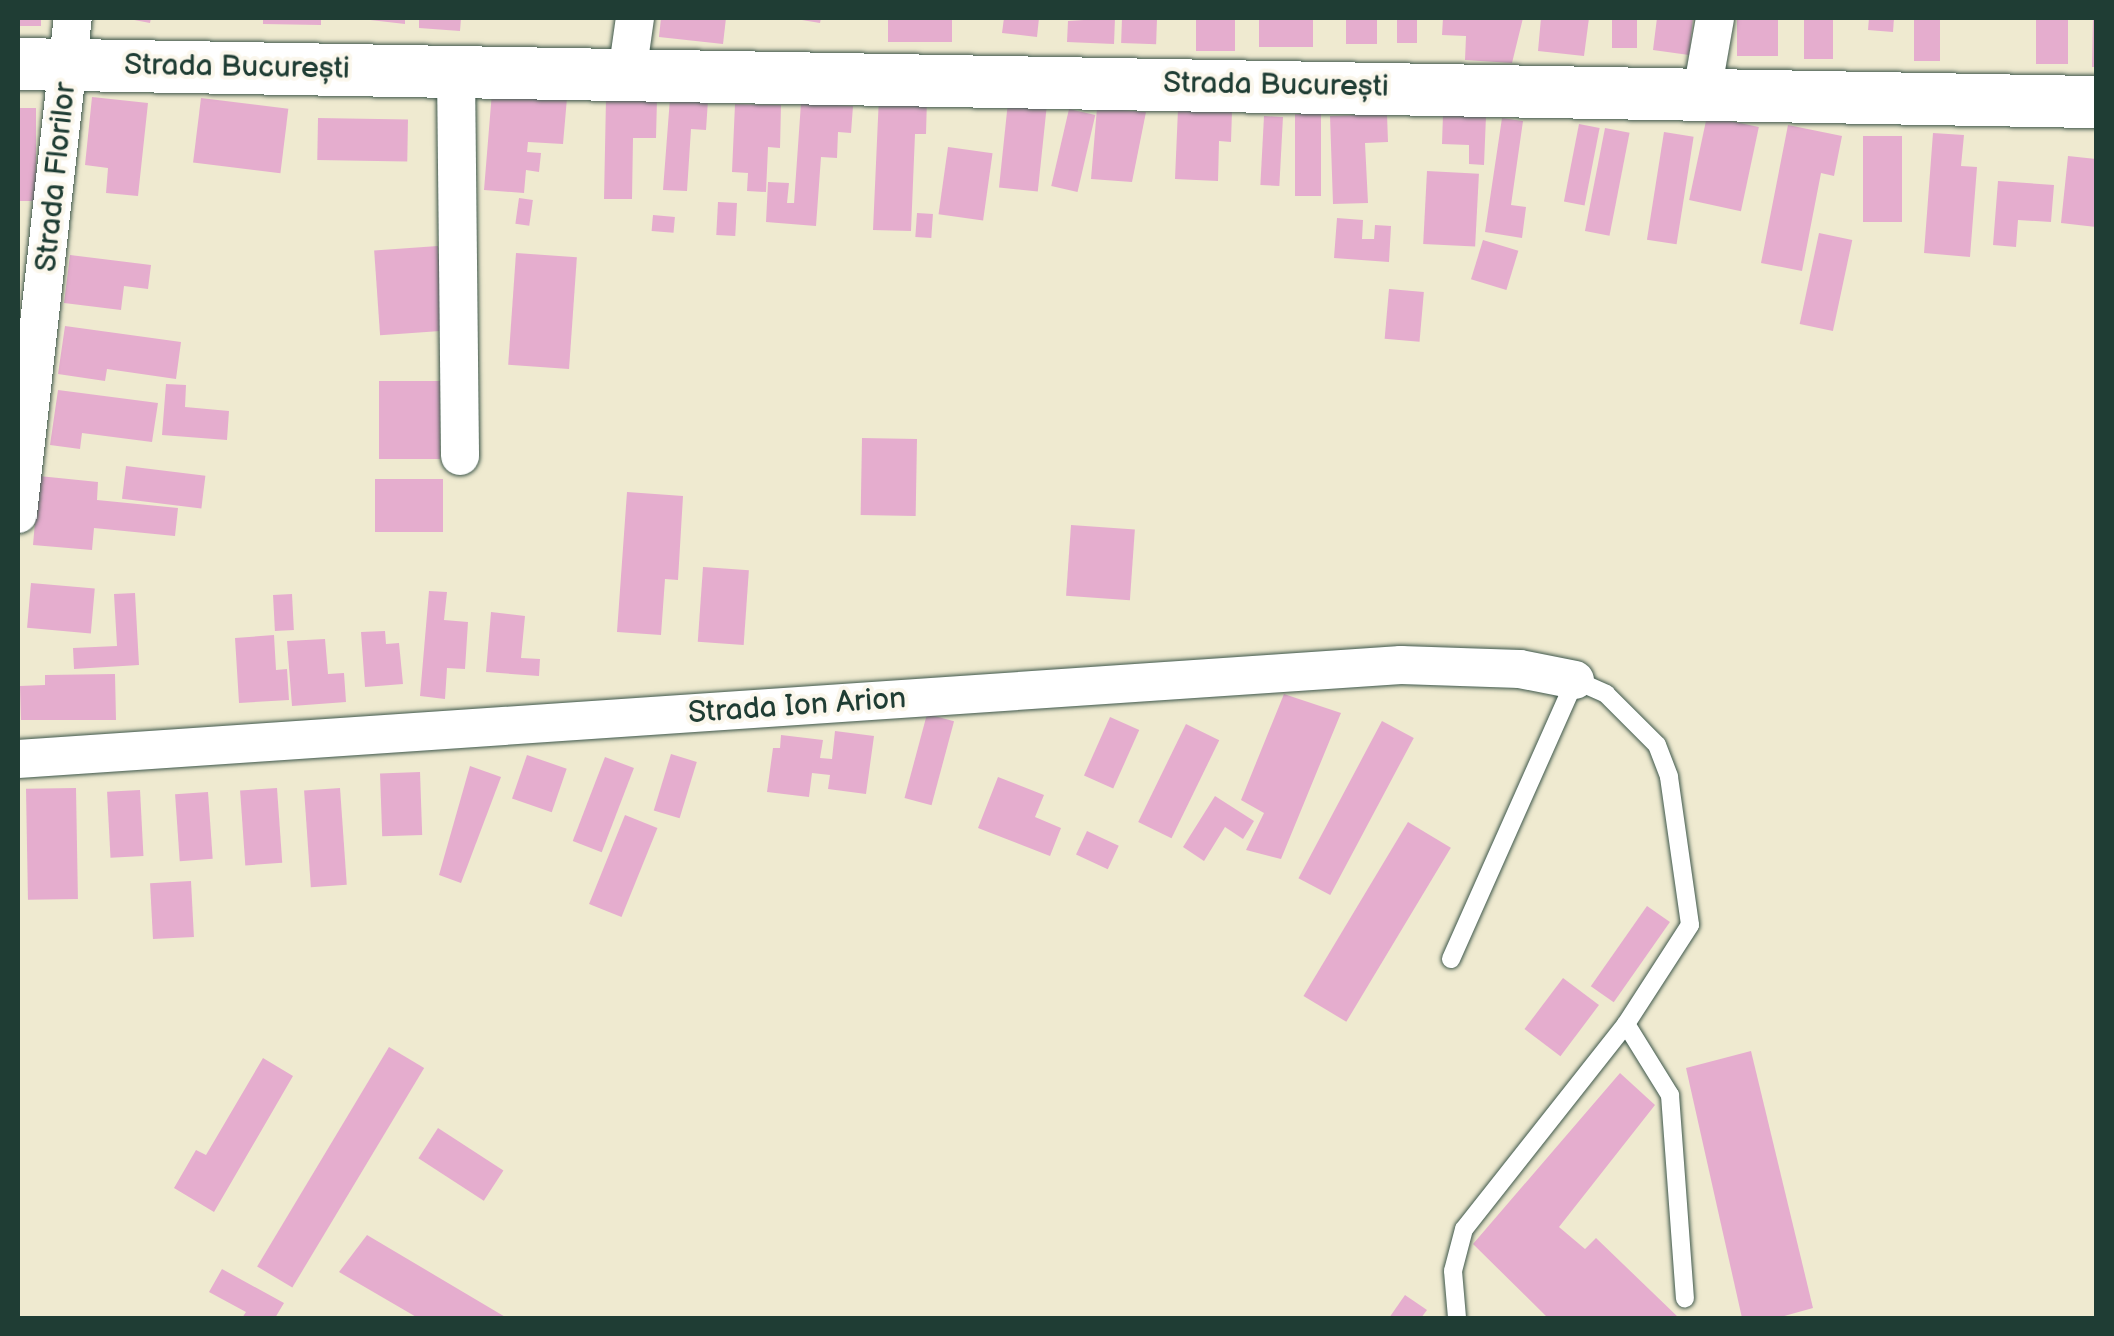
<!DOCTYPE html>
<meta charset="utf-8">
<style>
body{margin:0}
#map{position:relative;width:2114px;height:1336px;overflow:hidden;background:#efead0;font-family:"Balsamiq Sans",sans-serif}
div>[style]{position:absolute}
.building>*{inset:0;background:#e5adce;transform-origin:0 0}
.roads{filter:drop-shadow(0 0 2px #3e574b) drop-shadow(0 0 2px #3e574b)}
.lane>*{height:18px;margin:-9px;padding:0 9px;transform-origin:9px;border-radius:9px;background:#fff}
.street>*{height:38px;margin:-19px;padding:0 19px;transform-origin:19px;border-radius:19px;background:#fff}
.secondary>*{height:52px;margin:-26px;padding:0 26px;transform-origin:26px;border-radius:26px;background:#fff}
span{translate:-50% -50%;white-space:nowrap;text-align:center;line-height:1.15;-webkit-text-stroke:8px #fbf7ec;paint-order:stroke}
.street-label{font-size:30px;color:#1f3d34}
.frame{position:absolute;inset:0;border:20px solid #1f3d34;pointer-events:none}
</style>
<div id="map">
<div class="building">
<div style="left:18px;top:18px;width:23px;height:8px"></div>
<div style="clip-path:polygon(124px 18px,151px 18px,150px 23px)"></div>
<div style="clip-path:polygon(263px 18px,321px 18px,321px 25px,263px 24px)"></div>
<div style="clip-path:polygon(353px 18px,405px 18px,405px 24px)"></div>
<div style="clip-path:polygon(419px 18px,461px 18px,460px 31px,419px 28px)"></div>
<div style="clip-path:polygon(661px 18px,726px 18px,723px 44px,659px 37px)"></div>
<div style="clip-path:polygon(790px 18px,821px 18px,820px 23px)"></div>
<div style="left:888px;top:18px;width:64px;height:24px"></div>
<div style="clip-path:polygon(1004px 18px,1039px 18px,1037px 37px,1002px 33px)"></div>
<div style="clip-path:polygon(1115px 18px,1114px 44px,1067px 42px,1068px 21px)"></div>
<div style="left:1122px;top:18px;width:35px;height:25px;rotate:2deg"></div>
<div style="left:1196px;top:18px;width:39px;height:33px"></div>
<div style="left:1259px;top:18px;width:54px;height:29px"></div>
<div style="left:1346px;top:18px;width:31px;height:26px"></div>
<div style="left:1397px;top:18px;width:20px;height:25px"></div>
<div style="clip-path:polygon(1443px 18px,1523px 18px,1512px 63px,1465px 60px,1466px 36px,1442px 35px)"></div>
<div style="clip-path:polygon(1541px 18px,1589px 18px,1584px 56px,1538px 51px)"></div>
<div style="left:1612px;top:18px;width:25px;height:30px"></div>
<div style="clip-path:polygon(1657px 18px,1693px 18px,1689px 55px,1653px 50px)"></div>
<div style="left:1737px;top:18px;width:41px;height:38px"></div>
<div style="left:1804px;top:18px;width:29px;height:41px"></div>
<div style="clip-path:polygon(1869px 18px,1894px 18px,1893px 32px,1868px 30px)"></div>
<div style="left:1914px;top:18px;width:26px;height:43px"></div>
<div style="left:2036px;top:18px;width:32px;height:46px"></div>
<div style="clip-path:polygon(2093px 18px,2096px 18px,2096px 67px,2092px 67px)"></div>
<div style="clip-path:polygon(492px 92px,567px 98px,563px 144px,528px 142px,527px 152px,541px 153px,539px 172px,526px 170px,524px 193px,484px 190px)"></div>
<div style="clip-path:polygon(879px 96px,927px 98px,926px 134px,915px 134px,911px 231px,873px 230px)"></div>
<div style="clip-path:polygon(92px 97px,148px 103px,138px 196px,106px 193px,108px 168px,85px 165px)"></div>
<div style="left:201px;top:98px;width:88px;height:65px;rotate:7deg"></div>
<div style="clip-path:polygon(606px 98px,657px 99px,656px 138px,633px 138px,632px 199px,604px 199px)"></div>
<div style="clip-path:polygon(670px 98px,708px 100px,706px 130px,691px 129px,687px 191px,663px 190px)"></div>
<div style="left:1008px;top:102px;width:39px;height:86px;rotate:6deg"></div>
<div style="clip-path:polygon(801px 103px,853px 106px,851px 133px,838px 132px,837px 158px,821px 157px,816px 226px,766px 222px,768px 182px,789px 183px,787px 203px,794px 203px)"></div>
<div style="clip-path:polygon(735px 104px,781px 105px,780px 148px,768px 147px,766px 192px,747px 191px,748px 173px,732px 172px)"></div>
<div style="left:18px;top:108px;width:18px;height:93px"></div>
<div style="clip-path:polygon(1097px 108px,1146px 112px,1132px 182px,1091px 179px)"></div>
<div style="left:1069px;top:109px;width:27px;height:79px;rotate:13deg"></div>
<div style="clip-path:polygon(1178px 109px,1232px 111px,1231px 142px,1219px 141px,1218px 181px,1175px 179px)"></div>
<div style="left:1295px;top:114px;width:26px;height:82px"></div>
<div style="clip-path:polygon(1387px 114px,1388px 142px,1365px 143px,1368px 203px,1333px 204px,1330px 116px)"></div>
<div style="clip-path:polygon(1443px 114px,1486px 116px,1484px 165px,1469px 164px,1469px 145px,1442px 144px)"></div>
<div style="left:1264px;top:116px;width:19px;height:69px;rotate:3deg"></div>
<div style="left:1707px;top:116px;width:53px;height:86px;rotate:12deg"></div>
<div style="left:318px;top:118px;width:90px;height:42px;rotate:1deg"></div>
<div style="clip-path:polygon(1502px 118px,1523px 121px,1511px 205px,1526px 207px,1522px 238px,1485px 232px)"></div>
<div style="left:1579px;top:124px;width:21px;height:79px;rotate:11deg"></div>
<div style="clip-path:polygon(1788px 125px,1842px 136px,1834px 176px,1821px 173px,1802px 271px,1761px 263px)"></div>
<div style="left:1605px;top:128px;width:25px;height:105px;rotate:11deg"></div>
<div style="left:1664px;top:132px;width:30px;height:109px;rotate:9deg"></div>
<div style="clip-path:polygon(1933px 133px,1964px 135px,1961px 166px,1977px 167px,1970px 257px,1924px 253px)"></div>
<div style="left:1863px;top:136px;width:39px;height:86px"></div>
<div style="left:948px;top:147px;width:45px;height:68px;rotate:8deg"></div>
<div style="clip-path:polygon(2068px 156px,2096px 159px,2096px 227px,2061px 223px)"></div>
<div style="left:1427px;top:171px;width:52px;height:73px;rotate:3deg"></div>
<div style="clip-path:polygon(1998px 181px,2054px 185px,2051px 222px,2018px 220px,2016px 247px,1993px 245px)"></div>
<div style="left:519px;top:198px;width:14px;height:26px;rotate:8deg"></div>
<div style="left:718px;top:202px;width:19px;height:33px;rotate:3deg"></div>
<div style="left:917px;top:213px;width:16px;height:24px;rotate:4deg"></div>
<div style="left:653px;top:215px;width:22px;height:16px;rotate:5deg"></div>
<div style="clip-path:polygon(1337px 218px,1363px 220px,1362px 239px,1374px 239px,1375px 225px,1391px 226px,1389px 262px,1334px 258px)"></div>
<div style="left:1819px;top:233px;width:34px;height:93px;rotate:12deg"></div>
<div style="left:1483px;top:240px;width:37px;height:41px;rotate:17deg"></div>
<div style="left:438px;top:246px;width:85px;height:64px;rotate:86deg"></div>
<div style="left:516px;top:253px;width:61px;height:112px;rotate:4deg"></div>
<div style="clip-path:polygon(70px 255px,151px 265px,148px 289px,124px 286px,121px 310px,64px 303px)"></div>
<div style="left:1389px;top:289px;width:35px;height:50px;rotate:5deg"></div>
<div style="clip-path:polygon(65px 326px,181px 342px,176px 379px,107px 369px,105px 381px,58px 374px)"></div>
<div style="left:379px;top:381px;width:61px;height:78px"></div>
<div style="clip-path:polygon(166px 384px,186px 385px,185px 407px,229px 411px,227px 440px,162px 435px)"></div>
<div style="clip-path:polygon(58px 390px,158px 403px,152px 442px,82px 433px,80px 449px,50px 445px)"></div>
<div style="left:862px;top:438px;width:55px;height:77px;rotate:1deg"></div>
<div style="left:126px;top:466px;width:80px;height:33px;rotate:7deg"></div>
<div style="clip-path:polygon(39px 476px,98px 482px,97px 500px,178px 508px,175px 536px,94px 528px,92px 550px,33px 545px)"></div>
<div style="left:375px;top:479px;width:68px;height:53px"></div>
<div style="clip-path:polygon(627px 492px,683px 496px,678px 580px,665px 579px,661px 635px,617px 632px)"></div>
<div style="left:1071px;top:525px;width:64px;height:71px;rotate:4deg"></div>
<div style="left:703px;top:567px;width:46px;height:75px;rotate:4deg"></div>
<div style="left:31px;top:583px;width:64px;height:45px;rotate:5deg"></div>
<div style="clip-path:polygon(429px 591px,447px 592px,444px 620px,468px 622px,465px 669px,447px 668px,445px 699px,420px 696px)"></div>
<div style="clip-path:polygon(135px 593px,139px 665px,74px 669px,73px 648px,117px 646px,114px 594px)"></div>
<div style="left:292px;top:594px;width:36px;height:19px;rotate:87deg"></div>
<div style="clip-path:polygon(491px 612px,525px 616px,521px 658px,540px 659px,539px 676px,486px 672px)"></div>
<div style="clip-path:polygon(385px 631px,386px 644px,399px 643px,403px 684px,365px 687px,361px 632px)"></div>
<div style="clip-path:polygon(274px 635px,276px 670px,287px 669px,289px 700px,239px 703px,235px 638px)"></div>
<div style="clip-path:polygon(325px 639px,328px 674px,344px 673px,346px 702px,292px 706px,287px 641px)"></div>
<div style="clip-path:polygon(115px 674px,116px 720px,21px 720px,20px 686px,45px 685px,45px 675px)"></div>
<div style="clip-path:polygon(1284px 694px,1341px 713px,1281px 859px,1246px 850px,1264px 813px,1241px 800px)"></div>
<div style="left:927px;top:714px;width:28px;height:87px;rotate:15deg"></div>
<div style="left:1110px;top:717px;width:32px;height:64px;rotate:24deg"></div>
<div style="left:1382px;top:721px;width:36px;height:178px;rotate:28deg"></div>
<div style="left:1186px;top:724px;width:37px;height:109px;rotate:26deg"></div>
<div style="clip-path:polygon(835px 731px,874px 736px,866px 794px,828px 789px,830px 775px,812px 773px,809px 797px,767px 792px,773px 748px,780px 748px,781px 735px,823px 740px,820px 758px,832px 759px)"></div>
<div style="left:671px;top:754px;width:27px;height:59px;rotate:17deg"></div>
<div style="left:527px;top:755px;width:42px;height:46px;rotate:19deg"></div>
<div style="left:605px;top:757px;width:31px;height:90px;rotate:21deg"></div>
<div style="clip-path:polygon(470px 766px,501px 777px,461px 883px,439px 875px)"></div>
<div style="left:420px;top:772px;width:63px;height:40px;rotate:88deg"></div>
<div style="clip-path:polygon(998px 777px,1044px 795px,1035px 817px,1061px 828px,1050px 856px,978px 828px)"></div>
<div style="left:76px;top:788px;width:111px;height:50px;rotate:89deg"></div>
<div style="left:277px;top:788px;width:75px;height:37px;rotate:86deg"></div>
<div style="left:340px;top:788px;width:97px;height:36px;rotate:86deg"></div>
<div style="left:140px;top:790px;width:66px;height:33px;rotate:87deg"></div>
<div style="left:208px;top:792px;width:67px;height:33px;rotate:86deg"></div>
<div style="clip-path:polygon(1215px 796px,1254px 821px,1243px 839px,1225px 827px,1204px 861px,1183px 847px)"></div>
<div style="left:625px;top:815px;width:35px;height:96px;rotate:22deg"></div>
<div style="left:1408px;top:822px;width:50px;height:203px;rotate:31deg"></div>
<div style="left:1087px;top:831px;width:35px;height:26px;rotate:25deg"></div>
<div style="left:191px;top:881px;width:56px;height:41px;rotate:87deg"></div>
<div style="left:1647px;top:906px;width:28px;height:98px;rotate:35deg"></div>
<div style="left:1563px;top:978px;width:45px;height:64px;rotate:37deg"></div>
<div style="left:389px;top:1047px;width:41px;height:256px;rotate:31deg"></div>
<div style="clip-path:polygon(1751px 1051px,1813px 1308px,1777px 1318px,1742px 1318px,1686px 1068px)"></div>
<div style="clip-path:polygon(263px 1058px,293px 1076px,214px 1212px,174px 1188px,196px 1150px,206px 1155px)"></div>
<div style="clip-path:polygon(1620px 1073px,1655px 1105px,1559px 1227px,1585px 1249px,1596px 1238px,1679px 1318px,1548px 1318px,1473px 1244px)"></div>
<div style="left:438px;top:1128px;width:78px;height:36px;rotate:33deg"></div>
<div style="clip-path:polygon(367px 1235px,507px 1318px,418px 1318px,339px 1272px)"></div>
<div style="clip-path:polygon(222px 1269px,284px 1303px,275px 1318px,242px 1318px,246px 1312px,209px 1292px)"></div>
<div style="clip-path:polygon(1405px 1295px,1427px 1310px,1421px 1318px,1389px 1318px)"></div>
</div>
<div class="roads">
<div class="lane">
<div style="left:1451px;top:959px;width:305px;rotate:-66deg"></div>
<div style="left:1575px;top:680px;width:34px;rotate:24deg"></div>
<div style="left:1606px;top:694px;width:72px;rotate:45deg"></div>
<div style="left:1657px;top:745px;width:34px;rotate:69deg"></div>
<div style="left:1669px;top:777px;width:149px;rotate:81.9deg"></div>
<div style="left:1690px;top:925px;width:118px;rotate:122.9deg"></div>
<div style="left:1626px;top:1024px;width:261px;rotate:128.3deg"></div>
<div style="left:1464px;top:1229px;width:43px;rotate:104.7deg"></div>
<div style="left:1453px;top:1271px;width:47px;rotate:85.1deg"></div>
<div style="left:1626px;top:1024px;width:84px;rotate:58.2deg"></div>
<div style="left:1670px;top:1095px;width:204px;rotate:85.8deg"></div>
</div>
<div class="street">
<div style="left:456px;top:71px;width:385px;rotate:89.4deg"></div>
<div style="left:627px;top:74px;width:57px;rotate:-81.9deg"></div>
<div style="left:1702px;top:92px;width:75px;rotate:-80deg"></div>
<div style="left:18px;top:514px;width:499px;rotate:-83.7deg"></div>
<div style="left:18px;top:759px;width:1386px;rotate:-3.89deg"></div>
<div style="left:1401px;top:665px;width:119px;rotate:1.9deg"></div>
<div style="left:1520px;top:669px;width:56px;rotate:11.3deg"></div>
</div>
<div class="secondary">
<div style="left:18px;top:64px;width:2078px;rotate:1.05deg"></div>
</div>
</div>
<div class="street-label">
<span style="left:237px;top:67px;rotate:1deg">Strada București</span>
<span style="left:1276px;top:85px;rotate:1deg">Strada București</span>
<span style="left:56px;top:177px;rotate:-84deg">Strada Florilor</span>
<span style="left:797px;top:706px;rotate:-4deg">Strada Ion Arion</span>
</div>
<div class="frame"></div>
</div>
